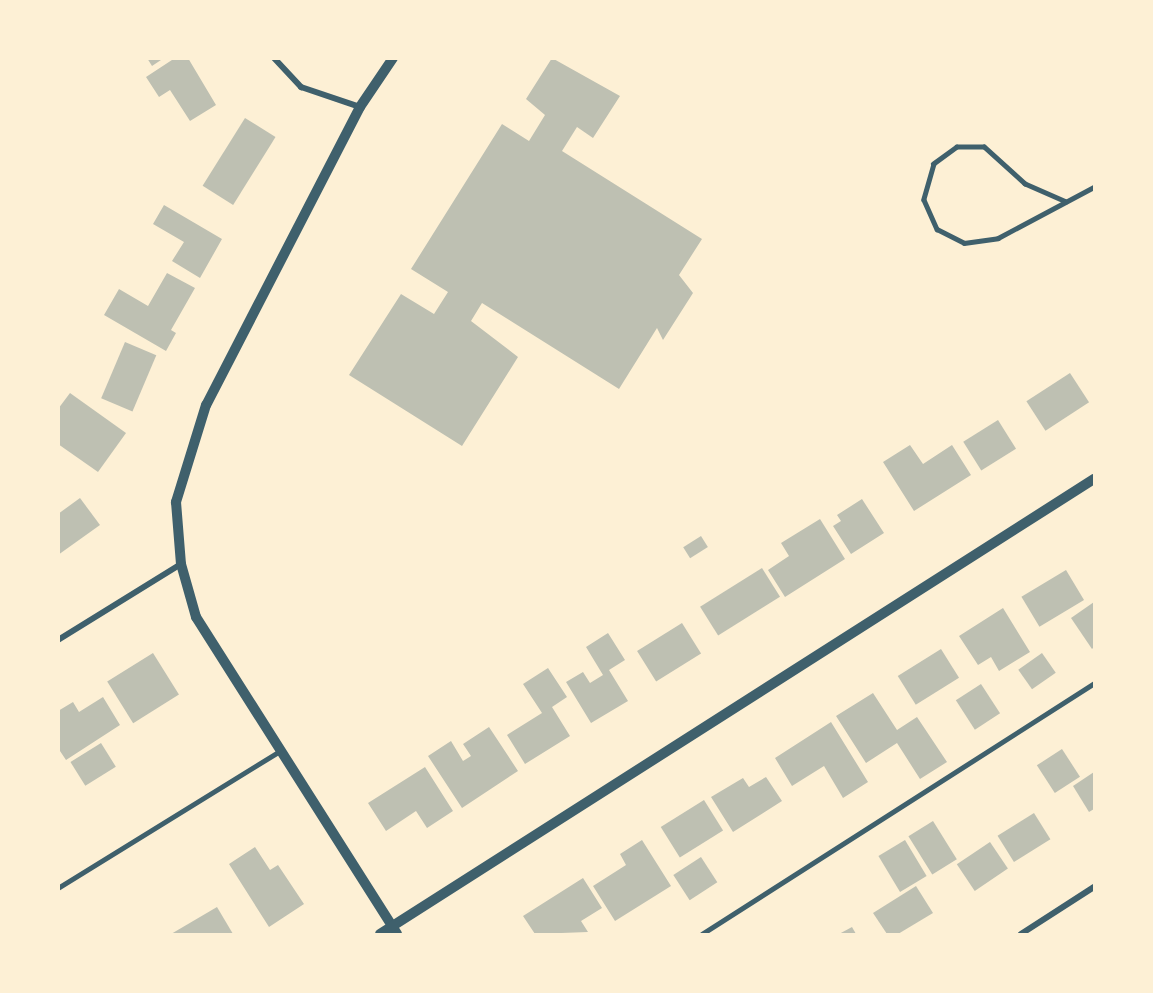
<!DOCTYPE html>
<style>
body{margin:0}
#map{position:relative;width:1153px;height:993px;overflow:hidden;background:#fdf0d5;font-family:"Noto Sans",sans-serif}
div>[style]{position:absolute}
.building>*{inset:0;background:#bec0b2;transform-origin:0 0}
.service>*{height:4.5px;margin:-2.25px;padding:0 2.25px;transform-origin:2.25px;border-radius:2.25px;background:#3f606c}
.minor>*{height:6px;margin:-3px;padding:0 3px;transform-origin:3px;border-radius:3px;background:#3f606c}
.tertiary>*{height:10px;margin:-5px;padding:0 5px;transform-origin:5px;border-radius:5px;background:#3f606c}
span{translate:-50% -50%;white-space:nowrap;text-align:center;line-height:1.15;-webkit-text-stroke:4.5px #fdf0d5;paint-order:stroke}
.frame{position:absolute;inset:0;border:60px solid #fdf0d5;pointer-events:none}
</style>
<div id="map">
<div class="building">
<div style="clip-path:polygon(147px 58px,164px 58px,152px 66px)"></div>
<div style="clip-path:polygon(175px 58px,188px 58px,216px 105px,190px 121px,170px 90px,159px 97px,146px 77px)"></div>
<div style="clip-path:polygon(552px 58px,620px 96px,593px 138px,577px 127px,562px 151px,702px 239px,679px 275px,693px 293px,663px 340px,657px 328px,619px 389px,482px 303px,471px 321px,518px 357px,462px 446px,349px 375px,401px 294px,434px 314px,448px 292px,411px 269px,502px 124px,529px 141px,545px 115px,526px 99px)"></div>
<div style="left:245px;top:118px;width:36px;height:80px;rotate:32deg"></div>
<div style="clip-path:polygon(164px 205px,222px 239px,200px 278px,172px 261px,184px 242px,153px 224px)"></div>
<div style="clip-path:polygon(167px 273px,195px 288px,171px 330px,176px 333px,166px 351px,104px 315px,119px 289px,148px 306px)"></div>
<div style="left:125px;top:342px;width:34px;height:61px;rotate:23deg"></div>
<div style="left:1070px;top:373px;width:35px;height:52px;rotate:57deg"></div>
<div style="clip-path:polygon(70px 393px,126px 433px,98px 472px,58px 444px,58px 409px)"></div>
<div style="left:998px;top:420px;width:34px;height:41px;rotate:58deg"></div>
<div style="clip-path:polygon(910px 445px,923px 464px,952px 445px,971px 475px,914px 511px,883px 462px)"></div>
<div style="clip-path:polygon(80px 498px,100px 525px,58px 555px,58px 514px)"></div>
<div style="clip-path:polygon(862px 499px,884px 533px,851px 554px,833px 526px,841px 521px,837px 515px)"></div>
<div style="clip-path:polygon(820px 519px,845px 559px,785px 597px,768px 570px,789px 556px,781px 543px)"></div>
<div style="left:701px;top:536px;width:13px;height:21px;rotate:58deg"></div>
<div style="left:762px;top:568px;width:34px;height:73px;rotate:58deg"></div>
<div style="left:1066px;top:570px;width:35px;height:52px;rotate:59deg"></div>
<div style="clip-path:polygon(1094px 602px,1094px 647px,1092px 649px,1071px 618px)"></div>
<div style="clip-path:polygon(1003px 608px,1030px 652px,999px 671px,991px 657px,978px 665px,959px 636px)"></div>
<div style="left:682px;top:623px;width:36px;height:53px;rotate:58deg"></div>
<div style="clip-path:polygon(608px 633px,625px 660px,609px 670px,628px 701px,591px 723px,566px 682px,583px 672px,590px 683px,603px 675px,586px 647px)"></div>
<div style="left:941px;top:649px;width:34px;height:51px;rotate:58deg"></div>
<div style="left:153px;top:653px;width:49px;height:54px;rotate:58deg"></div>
<div style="left:1042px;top:653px;width:24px;height:29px;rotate:55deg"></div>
<div style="clip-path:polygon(548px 668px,567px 697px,552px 707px,570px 736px,525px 764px,507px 735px,542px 713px,523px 684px)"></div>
<div style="left:981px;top:684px;width:35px;height:30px;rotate:57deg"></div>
<div style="clip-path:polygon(873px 693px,897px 730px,917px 717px,947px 762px,920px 779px,897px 743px,866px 763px,836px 716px)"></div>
<div style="clip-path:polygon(103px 697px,120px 725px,66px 760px,58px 748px,58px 711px,73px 702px,79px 712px)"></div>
<div style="clip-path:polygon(831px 722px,868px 782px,843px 798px,824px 766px,792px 786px,775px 758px)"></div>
<div style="clip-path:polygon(489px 727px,518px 771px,462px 808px,428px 756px,451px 741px,463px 761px,471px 756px,463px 744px)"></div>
<div style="left:101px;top:743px;width:28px;height:36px;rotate:58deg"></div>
<div style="left:1062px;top:749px;width:33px;height:30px;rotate:57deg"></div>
<div style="clip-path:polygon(425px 767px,453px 811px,427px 828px,416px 811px,386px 831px,368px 803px)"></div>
<div style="clip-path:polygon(1094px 772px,1094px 809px,1089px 812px,1073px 786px)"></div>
<div style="clip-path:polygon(766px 777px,782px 801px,733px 832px,711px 797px,743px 778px,749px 787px)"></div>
<div style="left:704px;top:800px;width:36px;height:51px;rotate:58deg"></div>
<div style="left:1034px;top:813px;width:31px;height:43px;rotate:58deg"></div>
<div style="left:933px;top:821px;width:45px;height:29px;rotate:58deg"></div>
<div style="clip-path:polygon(642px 840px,671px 886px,615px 921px,593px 886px,626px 865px,620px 854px)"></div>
<div style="left:905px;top:840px;width:42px;height:31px;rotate:59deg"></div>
<div style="left:990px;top:842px;width:32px;height:40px;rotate:56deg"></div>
<div style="clip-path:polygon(255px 847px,270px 870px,278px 865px,304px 904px,269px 927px,229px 864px)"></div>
<div style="left:701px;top:857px;width:30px;height:33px;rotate:57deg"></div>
<div style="clip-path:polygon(583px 878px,602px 908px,581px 921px,588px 932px,535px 934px,523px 916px)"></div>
<div style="clip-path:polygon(916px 886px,933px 913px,898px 934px,887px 934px,873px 913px)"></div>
<div style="clip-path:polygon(217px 907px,233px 934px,171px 934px)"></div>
<div style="clip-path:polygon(852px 927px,856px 934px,839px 934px)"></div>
</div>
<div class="service">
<div style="left:1066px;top:202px;width:45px;rotate:-156.3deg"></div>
<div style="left:1025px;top:184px;width:55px;rotate:-137.9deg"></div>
<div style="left:984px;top:147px;width:27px;rotate:180deg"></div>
<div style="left:957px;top:147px;width:29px;rotate:144deg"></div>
<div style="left:934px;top:164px;width:37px;rotate:106deg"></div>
<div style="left:924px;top:200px;width:32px;rotate:66deg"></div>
<div style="left:937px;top:229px;width:30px;rotate:27deg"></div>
<div style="left:964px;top:243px;width:34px;rotate:-8deg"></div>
<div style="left:998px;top:238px;width:109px;rotate:-28deg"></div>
<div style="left:58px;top:888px;width:261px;rotate:-31.7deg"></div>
<div style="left:702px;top:934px;width:465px;rotate:-32.6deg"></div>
</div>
<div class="minor">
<div style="left:274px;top:58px;width:40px;rotate:47deg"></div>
<div style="left:301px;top:87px;width:62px;rotate:18.7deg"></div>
<div style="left:58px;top:640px;width:145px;rotate:-31.7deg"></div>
<div style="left:1021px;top:934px;width:87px;rotate:-32.8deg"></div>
</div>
<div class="tertiary">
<div style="left:393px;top:58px;width:59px;rotate:124deg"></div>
<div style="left:360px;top:107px;width:335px;rotate:117.3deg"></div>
<div style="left:206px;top:405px;width:102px;rotate:107.2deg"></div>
<div style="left:176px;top:502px;width:62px;rotate:85.4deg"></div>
<div style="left:181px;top:564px;width:55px;rotate:74.2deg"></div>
<div style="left:196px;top:617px;width:375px;rotate:57.6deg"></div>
<div style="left:380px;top:934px;width:847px;rotate:-32.51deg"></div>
</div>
<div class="frame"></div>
</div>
